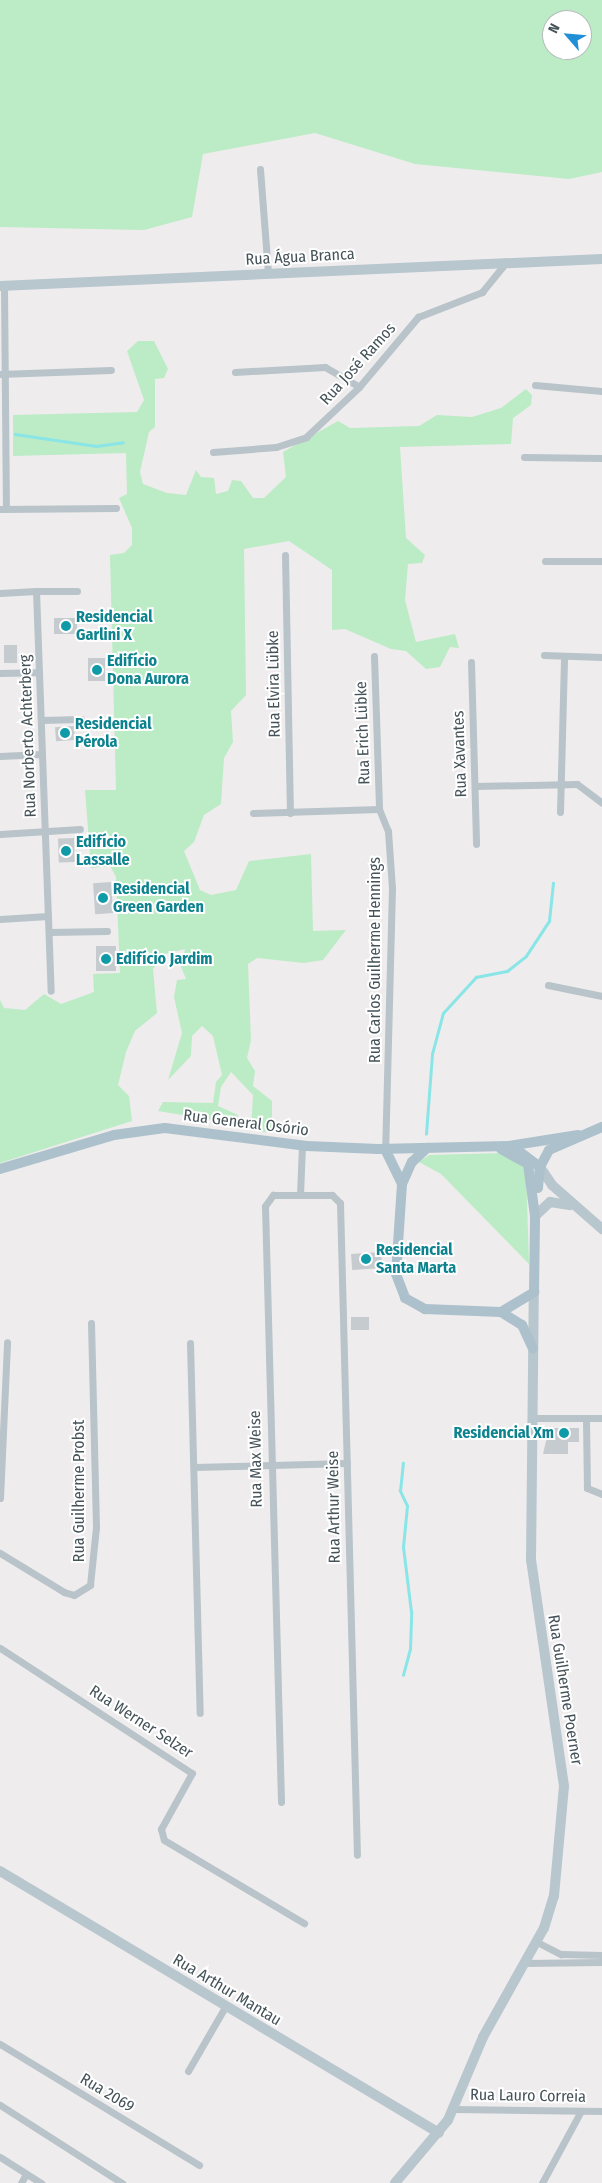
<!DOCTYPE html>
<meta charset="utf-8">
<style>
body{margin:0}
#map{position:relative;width:602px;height:2183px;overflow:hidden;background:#efeced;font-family:"Fira Sans Condensed",sans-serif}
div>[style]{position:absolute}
.green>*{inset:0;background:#bbecc5}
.stream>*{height:2.5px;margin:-1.25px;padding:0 1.25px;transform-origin:1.25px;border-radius:1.25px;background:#8ae5e7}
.building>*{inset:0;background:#c6cbcf;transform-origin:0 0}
.street>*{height:7px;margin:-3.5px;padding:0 3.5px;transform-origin:3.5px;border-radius:3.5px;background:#b8c4c9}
.secondary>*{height:10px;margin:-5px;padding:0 5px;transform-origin:5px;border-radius:5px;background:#b8c6ce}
.primary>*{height:10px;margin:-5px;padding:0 5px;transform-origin:5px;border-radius:5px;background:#acc1cb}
.dots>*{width:14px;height:14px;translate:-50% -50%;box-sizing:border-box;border:2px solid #fff;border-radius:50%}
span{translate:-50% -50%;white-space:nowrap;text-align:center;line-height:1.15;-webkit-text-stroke:4px #fff;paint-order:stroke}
.street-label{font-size:16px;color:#455359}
.culture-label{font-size:16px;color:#0d838f;font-weight:700}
.left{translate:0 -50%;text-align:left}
.right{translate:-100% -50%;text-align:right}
.north{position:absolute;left:542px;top:10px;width:50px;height:50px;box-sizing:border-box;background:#fff;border:1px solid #b5babd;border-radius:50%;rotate:297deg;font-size:14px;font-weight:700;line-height:20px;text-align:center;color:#455359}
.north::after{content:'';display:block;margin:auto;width:18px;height:22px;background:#208fd5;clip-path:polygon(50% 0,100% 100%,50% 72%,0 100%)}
</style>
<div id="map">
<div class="green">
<div style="clip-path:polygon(evenodd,0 0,602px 0,602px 172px,569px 179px,415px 164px,315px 133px,203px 154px,192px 217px,144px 230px,0 227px,0 0,552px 20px,582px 20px,582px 50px,552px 50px,552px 20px)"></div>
<div style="clip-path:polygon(138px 341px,154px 341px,168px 369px,164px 378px,155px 379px,155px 427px,149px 432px,140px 472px,143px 484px,167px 493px,186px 495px,196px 470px,201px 477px,214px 478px,216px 494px,228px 491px,232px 480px,241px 481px,253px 498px,264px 498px,286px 477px,283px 452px,338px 421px,350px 428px,419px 426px,437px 415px,472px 417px,501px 408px,526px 389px,532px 395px,531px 405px,513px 418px,511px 444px,400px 447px,406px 538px,425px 555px,422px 563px,408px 564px,405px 600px,416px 642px,455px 634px,459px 648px,450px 647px,440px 667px,426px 669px,406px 651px,391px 649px,345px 629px,332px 630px,332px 570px,289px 541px,244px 549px,246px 695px,231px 711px,233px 742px,224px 758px,221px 804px,204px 815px,194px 842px,184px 851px,200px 890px,211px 895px,236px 890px,249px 861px,311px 854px,313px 931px,346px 930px,323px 960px,304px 963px,257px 958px,248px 964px,251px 1040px,247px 1058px,255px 1071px,253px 1086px,272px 1101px,272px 1133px,251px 1130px,253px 1095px,231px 1072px,221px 1087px,218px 1106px,238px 1115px,237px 1124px,158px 1111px,163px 1102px,213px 1103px,216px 1082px,222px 1075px,213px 1036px,202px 1026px,192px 1036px,191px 1056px,168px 1080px,182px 1033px,174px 997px,177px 980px,186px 979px,181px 967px,185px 949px,165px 954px,153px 969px,157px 1013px,135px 1031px,126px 1052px,118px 1085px,129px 1096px,132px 1121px,0 1163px,0 1000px,4px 1008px,25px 1010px,44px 994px,61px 1004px,94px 992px,93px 974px,120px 973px,116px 877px,110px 866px,91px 868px,85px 790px,116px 790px,110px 555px,124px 553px,132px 545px,132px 528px,119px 498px,127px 494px,126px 453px,13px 456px,13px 415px,137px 412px,144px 400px,127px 351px)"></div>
<div style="clip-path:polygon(504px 1153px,526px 1169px,529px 1264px,441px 1174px,419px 1162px,429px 1155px)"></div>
</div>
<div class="stream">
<div style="left:15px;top:434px;width:82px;rotate:8.4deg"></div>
<div style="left:96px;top:446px;width:27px;rotate:-8deg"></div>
<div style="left:426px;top:1134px;width:80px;rotate:-85.7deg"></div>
<div style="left:432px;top:1054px;width:42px;rotate:-75deg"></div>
<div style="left:443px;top:1013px;width:49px;rotate:-47.5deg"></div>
<div style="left:476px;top:977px;width:32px;rotate:-11deg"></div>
<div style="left:507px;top:971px;width:24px;rotate:-38deg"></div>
<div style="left:526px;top:956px;width:42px;rotate:-56.7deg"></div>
<div style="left:549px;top:921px;width:38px;rotate:-84deg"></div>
<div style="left:403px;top:1675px;width:27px;rotate:-75deg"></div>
<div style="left:410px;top:1649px;width:37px;rotate:-88deg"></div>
<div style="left:411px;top:1612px;width:65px;rotate:-97deg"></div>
<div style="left:403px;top:1547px;width:41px;rotate:-84.4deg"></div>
<div style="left:407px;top:1506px;width:17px;rotate:-115deg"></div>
<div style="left:400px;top:1491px;width:28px;rotate:-84deg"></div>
</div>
<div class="building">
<div style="left:54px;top:618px;width:23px;height:16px"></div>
<div style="left:17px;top:645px;width:18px;height:13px;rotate:90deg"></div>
<div style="left:105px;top:658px;width:23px;height:17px;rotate:90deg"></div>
<div style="left:74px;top:726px;width:14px;height:19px;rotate:86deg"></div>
<div style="left:74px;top:838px;width:24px;height:16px;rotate:88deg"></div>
<div style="left:111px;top:882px;width:31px;height:18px;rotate:86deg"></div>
<div style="left:116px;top:946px;width:25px;height:20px;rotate:90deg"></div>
<div style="left:381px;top:1252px;width:16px;height:30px;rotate:86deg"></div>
<div style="left:369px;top:1317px;width:13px;height:18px;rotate:90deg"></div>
<div style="clip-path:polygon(549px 1428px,579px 1428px,579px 1442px,568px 1442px,568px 1454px,543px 1454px)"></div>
</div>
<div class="street">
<div style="left:260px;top:169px;width:105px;rotate:85.6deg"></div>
<div style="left:4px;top:286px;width:222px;rotate:89.5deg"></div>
<div style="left:235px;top:372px;width:90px;rotate:-3.2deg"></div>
<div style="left:325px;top:367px;width:39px;rotate:30deg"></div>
<div style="left:0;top:374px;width:111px;rotate:-2.1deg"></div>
<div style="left:535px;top:385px;width:67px;rotate:5.1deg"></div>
<div style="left:213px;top:452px;width:63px;rotate:-4.5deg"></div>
<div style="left:276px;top:447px;width:32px;rotate:-18deg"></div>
<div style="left:306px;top:437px;width:73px;rotate:-43.3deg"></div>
<div style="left:359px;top:387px;width:92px;rotate:-49.9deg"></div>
<div style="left:418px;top:317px;width:69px;rotate:-21.3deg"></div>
<div style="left:482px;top:292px;width:38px;rotate:-51deg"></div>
<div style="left:524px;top:457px;width:78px;rotate:0.7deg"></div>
<div style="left:0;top:509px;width:116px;rotate:-0.5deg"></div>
<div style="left:285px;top:555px;width:258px;rotate:88.9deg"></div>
<div style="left:545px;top:561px;width:57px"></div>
<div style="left:36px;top:591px;width:41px"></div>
<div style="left:0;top:593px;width:36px;rotate:-3deg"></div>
<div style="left:36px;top:591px;width:400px;rotate:87.9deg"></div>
<div style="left:544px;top:655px;width:58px;rotate:2deg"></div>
<div style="left:374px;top:656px;width:153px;rotate:88.1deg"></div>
<div style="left:379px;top:809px;width:24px;rotate:68deg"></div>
<div style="left:388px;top:831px;width:57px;rotate:86deg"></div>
<div style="left:392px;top:888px;width:261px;rotate:91.5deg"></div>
<div style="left:471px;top:662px;width:182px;rotate:88.4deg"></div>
<div style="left:0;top:673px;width:39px;rotate:-1deg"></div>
<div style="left:41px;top:720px;width:40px;rotate:-1.4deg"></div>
<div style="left:0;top:756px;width:42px;rotate:-2.7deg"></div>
<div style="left:475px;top:786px;width:102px;rotate:-1.1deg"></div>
<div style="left:577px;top:784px;width:31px;rotate:37deg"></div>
<div style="left:560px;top:812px;width:156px;rotate:-88.5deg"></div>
<div style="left:253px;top:813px;width:126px;rotate:-1.8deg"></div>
<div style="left:0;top:834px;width:80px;rotate:-3.6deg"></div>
<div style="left:0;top:919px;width:48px;rotate:-3.6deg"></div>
<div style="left:49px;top:932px;width:58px;rotate:-1deg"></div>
<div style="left:548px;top:985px;width:55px;rotate:11.5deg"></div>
<div style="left:300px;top:1195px;width:50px;rotate:-87.7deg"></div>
<div style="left:190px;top:1343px;width:370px;rotate:88.5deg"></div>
<div style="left:531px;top:1418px;width:71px"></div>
<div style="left:586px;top:1419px;width:69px;rotate:89.2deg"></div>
<div style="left:587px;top:1488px;width:16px;rotate:22deg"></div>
<div style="left:194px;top:1467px;width:153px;rotate:-1.5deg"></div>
<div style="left:0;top:1498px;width:156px;rotate:-87.4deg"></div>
<div style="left:0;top:1553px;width:75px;rotate:31.4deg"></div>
<div style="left:64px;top:1592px;width:10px;rotate:17deg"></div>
<div style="left:74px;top:1595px;width:19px;rotate:-32deg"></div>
<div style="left:90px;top:1585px;width:58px;rotate:-84.1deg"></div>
<div style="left:96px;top:1527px;width:204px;rotate:-91.4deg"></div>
<div style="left:0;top:1648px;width:229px;rotate:33.1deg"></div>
<div style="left:192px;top:1773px;width:64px;rotate:119deg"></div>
<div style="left:161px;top:1829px;width:11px;rotate:75deg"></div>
<div style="left:164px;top:1840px;width:163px;rotate:30.7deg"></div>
<div style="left:281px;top:1802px;width:596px;rotate:-91.54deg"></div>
<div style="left:265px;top:1206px;width:14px;rotate:-54deg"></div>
<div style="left:273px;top:1195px;width:59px"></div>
<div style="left:332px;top:1195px;width:11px;rotate:45deg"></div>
<div style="left:340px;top:1203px;width:652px;rotate:88.51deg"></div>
<div style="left:537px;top:1942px;width:27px;rotate:27deg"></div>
<div style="left:561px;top:1954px;width:41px;rotate:1.4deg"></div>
<div style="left:525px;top:1963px;width:77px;rotate:-0.7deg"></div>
<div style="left:0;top:2044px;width:233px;rotate:31.3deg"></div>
<div style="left:188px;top:2071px;width:74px;rotate:-60deg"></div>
<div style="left:0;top:2105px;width:145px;rotate:32.6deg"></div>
<div style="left:454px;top:2109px;width:148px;rotate:0.8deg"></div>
<div style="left:0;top:2157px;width:49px;rotate:32.4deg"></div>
<div style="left:21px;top:2183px;width:10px;rotate:-61deg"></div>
<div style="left:542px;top:2183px;width:82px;rotate:-61.6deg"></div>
</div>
<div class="secondary">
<div style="left:0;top:286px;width:603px;rotate:-2.57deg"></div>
<div style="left:540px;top:1167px;width:22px;rotate:56deg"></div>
<div style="left:552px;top:1185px;width:67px;rotate:41.3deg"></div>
<div style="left:535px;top:1216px;width:21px;rotate:-43deg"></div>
<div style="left:550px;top:1202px;width:20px;rotate:9deg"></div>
<div style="left:0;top:1871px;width:511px;rotate:30.83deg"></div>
<div style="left:395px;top:2183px;width:82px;rotate:-49.9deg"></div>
<div style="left:448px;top:2120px;width:90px;rotate:-67.1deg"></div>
<div style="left:483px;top:2037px;width:125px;rotate:-60.8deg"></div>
<div style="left:544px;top:1928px;width:34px;rotate:-73deg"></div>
<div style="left:554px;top:1896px;width:110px;rotate:-84.8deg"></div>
<div style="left:564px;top:1786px;width:228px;rotate:-98.3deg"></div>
<div style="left:531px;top:1560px;width:268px;rotate:-89.4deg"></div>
</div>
<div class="primary">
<div style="left:385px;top:1149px;width:39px;rotate:64deg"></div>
<div style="left:402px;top:1184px;width:90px;rotate:93.8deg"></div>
<div style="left:396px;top:1274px;width:26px;rotate:69deg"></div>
<div style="left:405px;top:1298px;width:23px;rotate:29deg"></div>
<div style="left:425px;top:1309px;width:76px;rotate:2.3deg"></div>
<div style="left:501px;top:1312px;width:39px;rotate:-31deg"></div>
<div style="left:534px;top:1292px;width:76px;rotate:-89.2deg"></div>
<div style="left:535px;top:1216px;width:52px;rotate:-97.7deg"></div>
<div style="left:528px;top:1164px;width:31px;rotate:-151deg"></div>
<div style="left:516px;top:1149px;width:30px;rotate:37deg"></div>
<div style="left:0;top:1169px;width:119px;rotate:-16.6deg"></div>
<div style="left:114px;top:1135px;width:51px;rotate:-7.8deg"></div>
<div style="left:165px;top:1128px;width:143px;rotate:7.2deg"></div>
<div style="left:307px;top:1146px;width:71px;rotate:2.4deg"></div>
<div style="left:378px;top:1149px;width:130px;rotate:-1.3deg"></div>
<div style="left:508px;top:1146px;width:71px;rotate:-8.9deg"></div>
<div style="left:402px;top:1184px;width:24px;rotate:-66deg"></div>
<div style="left:412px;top:1162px;width:21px;rotate:-43deg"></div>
<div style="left:538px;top:1188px;width:21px;rotate:-85deg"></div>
<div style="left:540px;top:1167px;width:19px;rotate:-62deg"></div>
<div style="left:549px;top:1150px;width:58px;rotate:-23.5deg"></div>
<div style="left:501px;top:1312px;width:25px;rotate:32deg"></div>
<div style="left:522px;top:1325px;width:26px;rotate:65deg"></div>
</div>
<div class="dots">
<div style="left:66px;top:626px;background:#0f9aa8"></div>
<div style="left:97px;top:670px;background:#0f9aa8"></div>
<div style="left:65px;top:733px;background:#0f9aa8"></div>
<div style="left:66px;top:851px;background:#0f9aa8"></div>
<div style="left:103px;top:898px;background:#0f9aa8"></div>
<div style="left:106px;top:959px;background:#0f9aa8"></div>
<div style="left:366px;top:1259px;background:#0f9aa8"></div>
<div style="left:564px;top:1433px;background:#0f9aa8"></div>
</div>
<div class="street-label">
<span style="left:300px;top:257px;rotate:-3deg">Rua Água Branca</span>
<span style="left:358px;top:364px;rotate:-48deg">Rua José Ramos</span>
<span style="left:274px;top:684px;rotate:-91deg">Rua Elvira Lübke</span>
<span style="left:363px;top:733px;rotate:-92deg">Rua Erich Lübke</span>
<span style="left:28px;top:736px;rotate:-92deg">Rua Norberto Achterberg</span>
<span style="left:460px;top:754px;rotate:-92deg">Rua Xavantes</span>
<span style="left:375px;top:960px;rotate:-90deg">Rua Carlos Guilherme Hennings</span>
<span style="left:246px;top:1123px;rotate:7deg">Rua General Osório</span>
<span style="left:256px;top:1459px;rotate:-91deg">Rua Max Weise</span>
<span style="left:79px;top:1491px;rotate:-90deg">Rua Guilherme Probst</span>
<span style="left:334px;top:1507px;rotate:-91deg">Rua Arthur Weise</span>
<span style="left:565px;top:1690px;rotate:81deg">Rua Guilherme Poerner</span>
<span style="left:141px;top:1722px;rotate:33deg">Rua Werner Selzer</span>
<span style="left:227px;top:1990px;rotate:31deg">Rua Arthur Mantau</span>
<span style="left:107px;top:2093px;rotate:31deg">Rua 2069</span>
<span style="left:528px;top:2096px;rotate:1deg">Rua Lauro Correia</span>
</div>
<div class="culture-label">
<span class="left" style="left:76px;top:626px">Residencial<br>Garlini X</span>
<span class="left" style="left:107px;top:670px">Edifício<br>Dona Aurora</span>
<span class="left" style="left:75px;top:733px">Residencial<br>Pérola</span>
<span class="left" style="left:76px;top:851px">Edifício<br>Lassalle</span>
<span class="left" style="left:113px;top:898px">Residencial<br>Green Garden</span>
<span class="left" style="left:116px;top:959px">Edifício Jardim</span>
<span class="left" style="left:376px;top:1259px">Residencial<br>Santa Marta</span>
<span class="right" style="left:554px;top:1433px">Residencial Xm</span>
</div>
<div class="north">N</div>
</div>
